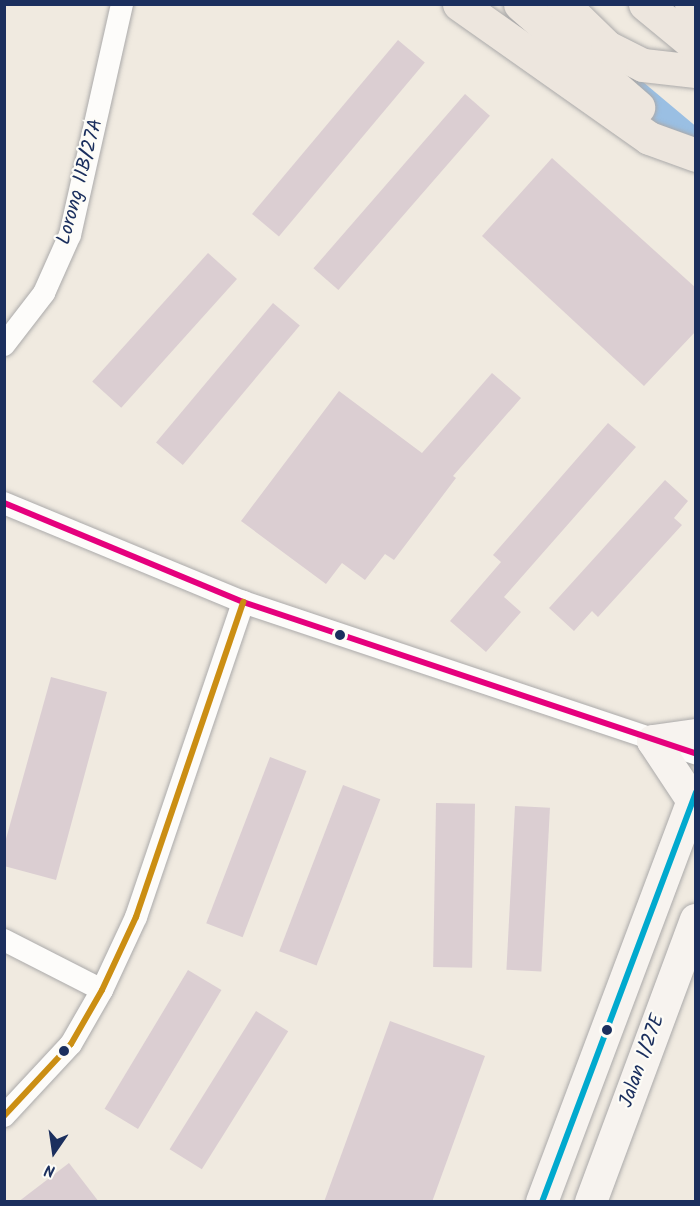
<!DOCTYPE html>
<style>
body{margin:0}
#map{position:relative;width:700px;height:1206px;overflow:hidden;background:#f0eae0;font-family:Kalam,sans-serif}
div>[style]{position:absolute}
.canal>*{height:27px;margin:-13.5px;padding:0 13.5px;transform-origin:13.5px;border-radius:13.5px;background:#9abfe3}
.building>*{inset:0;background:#dbced2;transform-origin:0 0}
.roads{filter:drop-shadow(0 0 2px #abaaaa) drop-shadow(0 0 2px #abaaaa)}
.street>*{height:22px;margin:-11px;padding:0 11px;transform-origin:11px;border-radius:11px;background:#fdfcfa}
.secondary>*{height:32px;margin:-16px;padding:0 16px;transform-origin:16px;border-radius:16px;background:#f7f3ef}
.highway>*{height:33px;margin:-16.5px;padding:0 16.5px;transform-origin:16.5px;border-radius:16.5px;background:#ede6de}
.bus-1>*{height:6px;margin:-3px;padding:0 3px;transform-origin:3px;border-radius:3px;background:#e5007d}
.bus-2>*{height:6px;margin:-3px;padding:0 3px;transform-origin:3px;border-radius:3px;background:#cb8e13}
.bus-3>*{height:6px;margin:-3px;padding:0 3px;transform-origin:3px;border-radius:3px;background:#00a9ce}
.dots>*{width:16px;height:16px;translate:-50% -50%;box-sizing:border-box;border:3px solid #fdfcf7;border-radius:50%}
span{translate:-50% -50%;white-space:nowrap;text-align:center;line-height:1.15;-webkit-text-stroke:4.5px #fdfcf7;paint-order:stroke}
.street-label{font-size:20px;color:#1b2f5e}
.frame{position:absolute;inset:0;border:6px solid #1b2f5e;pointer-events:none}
.north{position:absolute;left:24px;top:1122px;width:60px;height:60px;-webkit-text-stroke:4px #fdfcf7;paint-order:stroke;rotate:193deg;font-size:16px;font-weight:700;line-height:24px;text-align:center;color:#1b2f5e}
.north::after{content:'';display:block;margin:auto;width:21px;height:27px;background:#1b2f5e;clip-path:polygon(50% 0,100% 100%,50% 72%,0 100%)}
</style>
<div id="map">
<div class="canal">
<div style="left:627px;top:86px;width:90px;rotate:40deg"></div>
</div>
<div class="building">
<div style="left:398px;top:40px;width:35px;height:227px;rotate:40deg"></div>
<div style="left:465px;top:94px;width:33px;height:231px;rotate:41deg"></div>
<div style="clip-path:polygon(552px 158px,696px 288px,696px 331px,644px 386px,482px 236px)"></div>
<div style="left:208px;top:253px;width:39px;height:173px;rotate:42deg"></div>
<div style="left:273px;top:303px;width:35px;height:182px;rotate:40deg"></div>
<div style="clip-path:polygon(492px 373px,521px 398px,453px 476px,456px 478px,394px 560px,385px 554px,365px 580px,342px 563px,326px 584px,241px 521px,339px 391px,422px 453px)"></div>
<div style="clip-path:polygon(608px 423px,636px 447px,504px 597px,521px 612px,486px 652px,450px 621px,501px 562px,493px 555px)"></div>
<div style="clip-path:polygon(665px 480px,688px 501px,674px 518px,682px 525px,598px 617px,592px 611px,574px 631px,549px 608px)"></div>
<div style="clip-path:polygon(51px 677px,107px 692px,56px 880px,4px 866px,4px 846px)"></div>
<div style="left:270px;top:757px;width:39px;height:178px;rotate:21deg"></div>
<div style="left:343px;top:785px;width:40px;height:178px;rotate:21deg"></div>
<div style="left:436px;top:803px;width:39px;height:164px;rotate:1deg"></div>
<div style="left:515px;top:806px;width:35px;height:164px;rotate:3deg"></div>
<div style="left:188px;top:970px;width:39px;height:162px;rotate:31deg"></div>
<div style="left:256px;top:1011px;width:38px;height:163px;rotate:32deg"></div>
<div style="clip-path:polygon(390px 1021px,485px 1056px,432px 1202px,324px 1202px)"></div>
<div style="clip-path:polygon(69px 1163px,99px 1202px,18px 1202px)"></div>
</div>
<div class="roads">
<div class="street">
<div style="left:4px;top:345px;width:66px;rotate:-52.4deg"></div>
<div style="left:44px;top:293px;width:64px;rotate:-65.9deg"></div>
<div style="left:70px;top:235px;width:237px;rotate:-77.3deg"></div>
<div style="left:4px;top:503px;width:259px;rotate:22.5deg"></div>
<div style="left:243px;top:602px;width:478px;rotate:18.5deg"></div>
<div style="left:4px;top:940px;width:110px;rotate:27deg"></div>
<div style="left:4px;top:1116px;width:98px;rotate:-47.1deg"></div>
<div style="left:71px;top:1044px;width:62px;rotate:-60.1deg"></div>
<div style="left:102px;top:990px;width:81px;rotate:-65deg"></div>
<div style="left:136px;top:917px;width:333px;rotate:-71.2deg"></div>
</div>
<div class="secondary">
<div style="left:653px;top:741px;width:71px;rotate:56.5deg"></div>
<div style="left:653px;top:741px;width:43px;rotate:-7.9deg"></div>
<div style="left:542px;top:1202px;width:438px;rotate:-69.4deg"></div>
<div style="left:591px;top:1202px;width:301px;rotate:-69.6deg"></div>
</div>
<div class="highway">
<div style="left:459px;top:4px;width:232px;rotate:35.2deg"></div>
<div style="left:649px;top:138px;width:50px;rotate:19.9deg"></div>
<div style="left:520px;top:4px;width:157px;rotate:41.1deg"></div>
<div style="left:563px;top:4px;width:62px;rotate:44.3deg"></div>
<div style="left:607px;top:47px;width:40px;rotate:26.6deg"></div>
<div style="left:643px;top:65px;width:53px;rotate:6.5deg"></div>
<div style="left:645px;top:4px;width:66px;rotate:39.5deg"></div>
<div style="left:691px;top:4px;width:7px;rotate:45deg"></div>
</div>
</div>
<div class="bus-1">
<div style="left:4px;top:503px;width:259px;rotate:22.5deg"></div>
<div style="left:243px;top:602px;width:478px;rotate:18.5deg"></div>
</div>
<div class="bus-2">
<div style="left:4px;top:1116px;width:98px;rotate:-47.1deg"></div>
<div style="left:71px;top:1044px;width:62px;rotate:-60.1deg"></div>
<div style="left:102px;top:990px;width:81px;rotate:-65deg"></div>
<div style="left:136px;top:917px;width:333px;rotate:-71.2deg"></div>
</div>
<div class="bus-3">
<div style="left:542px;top:1202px;width:438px;rotate:-69.4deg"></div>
</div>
<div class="dots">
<div style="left:340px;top:635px;background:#1b2f5e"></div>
<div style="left:607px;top:1030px;background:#1b2f5e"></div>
<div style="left:64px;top:1051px;background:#1b2f5e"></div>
</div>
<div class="street-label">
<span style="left:81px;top:182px;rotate:-75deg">Lorong 11B/27A</span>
<span style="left:643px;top:1061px;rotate:-70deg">Jalan 1/27E</span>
</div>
<div class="frame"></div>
<div class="north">N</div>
</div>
